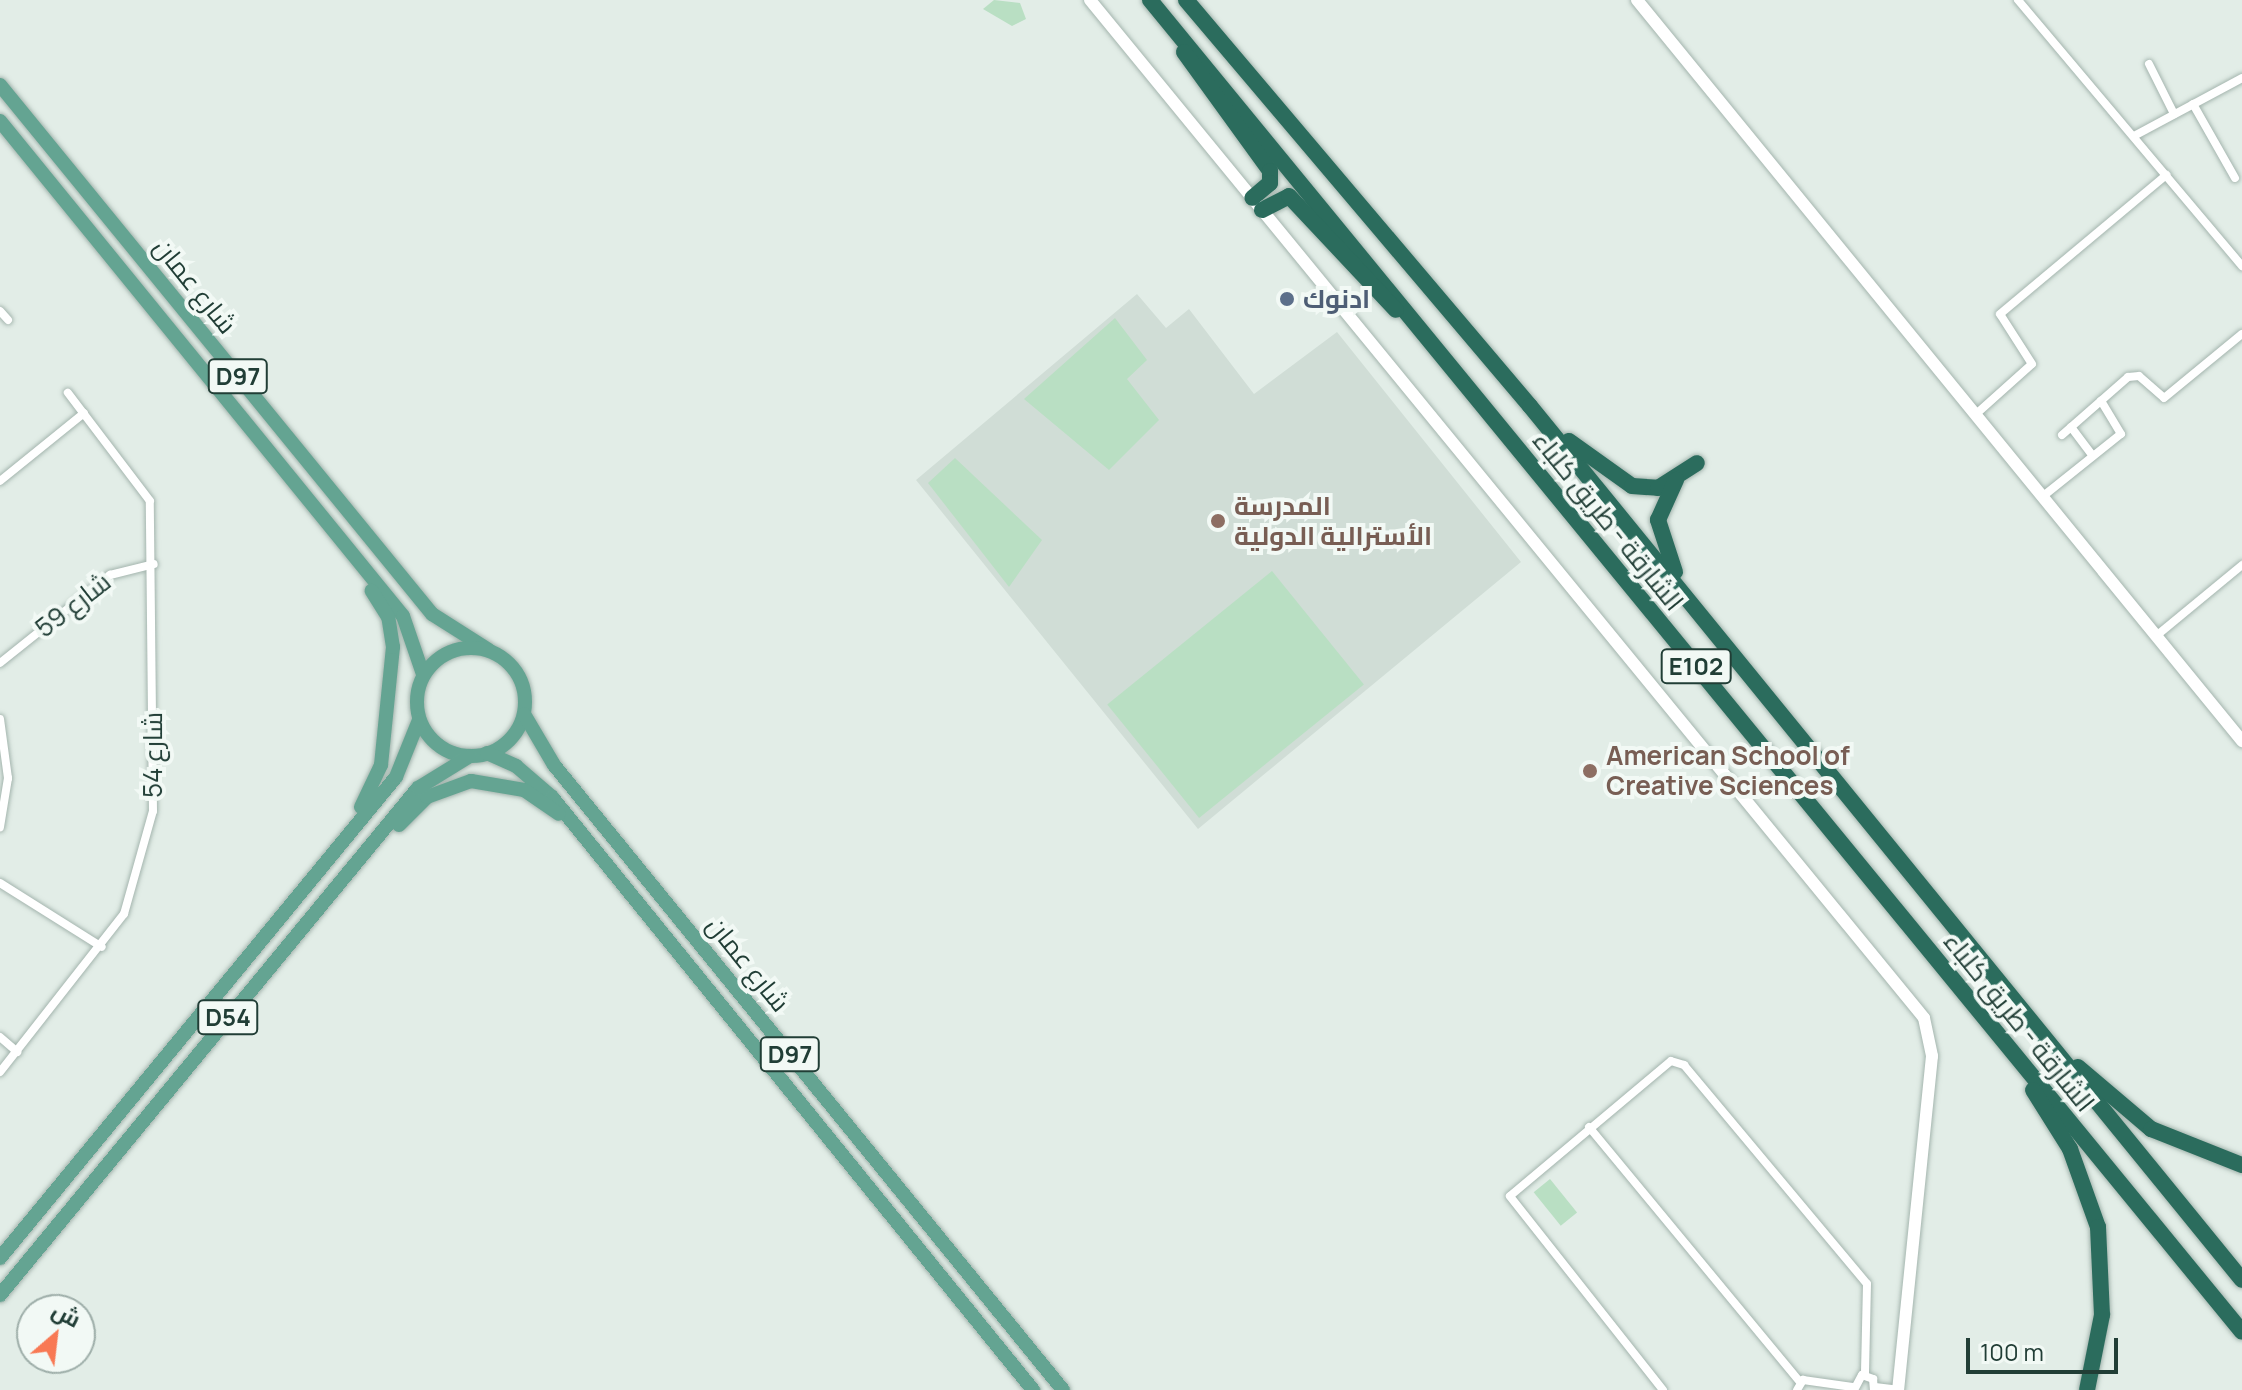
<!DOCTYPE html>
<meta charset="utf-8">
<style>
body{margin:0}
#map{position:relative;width:2242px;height:1390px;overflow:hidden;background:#e2ede7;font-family:Manrope,Cairo,sans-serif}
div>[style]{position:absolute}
.built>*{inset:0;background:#d0ddd6}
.green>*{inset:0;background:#b9dfc3;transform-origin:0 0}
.roads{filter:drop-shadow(0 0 2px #a4b5ae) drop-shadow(0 0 2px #a4b5ae)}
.street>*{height:8px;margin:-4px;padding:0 4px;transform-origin:4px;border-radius:4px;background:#fff}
.secondary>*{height:12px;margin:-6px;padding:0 6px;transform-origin:6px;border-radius:6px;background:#fff}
.primary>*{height:14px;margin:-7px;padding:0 7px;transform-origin:7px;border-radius:7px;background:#64a492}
.primary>.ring{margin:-7px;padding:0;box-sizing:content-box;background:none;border:14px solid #64a492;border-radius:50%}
.highway>*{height:16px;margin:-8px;padding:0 8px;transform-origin:8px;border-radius:8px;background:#2b6c5d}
.dots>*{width:22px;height:22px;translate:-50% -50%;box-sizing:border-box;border:4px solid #f2f9f5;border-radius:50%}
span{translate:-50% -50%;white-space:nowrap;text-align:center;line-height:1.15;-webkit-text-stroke:8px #f2f9f5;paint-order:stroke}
.shield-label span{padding:2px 6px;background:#f2f9f5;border:2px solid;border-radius:6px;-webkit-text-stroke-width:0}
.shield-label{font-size:24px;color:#213e36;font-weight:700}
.street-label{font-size:26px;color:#213e36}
.service-label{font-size:26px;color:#4e5e75;font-weight:700}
.left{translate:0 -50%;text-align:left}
.education-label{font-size:26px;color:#785e54;font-weight:700}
.north{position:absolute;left:16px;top:1294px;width:80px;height:80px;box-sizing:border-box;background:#f2f9f5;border:2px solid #9eaea9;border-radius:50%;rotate:28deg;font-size:22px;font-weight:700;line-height:32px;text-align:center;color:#213e36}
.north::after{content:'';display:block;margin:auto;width:28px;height:36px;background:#f87954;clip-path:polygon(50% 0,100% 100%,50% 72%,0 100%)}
.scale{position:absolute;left:1966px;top:1338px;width:152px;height:36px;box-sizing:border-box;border:4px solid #213e36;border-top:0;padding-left:10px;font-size:24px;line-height:28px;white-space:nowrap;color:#213e36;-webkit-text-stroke:6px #f2f9f5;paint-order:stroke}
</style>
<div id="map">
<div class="built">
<div style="clip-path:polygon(1137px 294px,1166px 328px,1189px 309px,1254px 394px,1337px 332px,1521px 562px,1198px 829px,916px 480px)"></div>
</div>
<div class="green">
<div style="clip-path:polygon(994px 0,1020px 3px,1026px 19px,1012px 26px,983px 9px)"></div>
<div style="clip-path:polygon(1115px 318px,1147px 360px,1127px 379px,1159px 420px,1109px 470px,1024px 399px)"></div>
<div style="clip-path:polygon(955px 458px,1042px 540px,1009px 587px,928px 483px)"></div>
<div style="left:1272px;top:571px;width:146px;height:212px;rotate:51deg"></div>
<div style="left:1550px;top:1179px;width:43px;height:21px;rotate:51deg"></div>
</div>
<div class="roads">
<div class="street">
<div style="left:2018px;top:0;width:348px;rotate:49.9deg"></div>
<div style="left:2149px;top:64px;width:56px;rotate:63.4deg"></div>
<div style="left:2193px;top:104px;width:85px;rotate:60.4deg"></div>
<div style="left:2134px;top:136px;width:123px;rotate:-28.2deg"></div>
<div style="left:0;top:311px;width:12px;rotate:48deg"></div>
<div style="left:1975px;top:415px;width:76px;rotate:-41.8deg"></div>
<div style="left:2032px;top:364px;width:59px;rotate:-122.6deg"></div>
<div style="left:2000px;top:314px;width:217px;rotate:-39.9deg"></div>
<div style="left:2071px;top:427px;width:36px;rotate:53deg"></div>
<div style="left:2062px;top:435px;width:88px;rotate:-41.3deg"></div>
<div style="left:2128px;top:377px;width:11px;rotate:-5deg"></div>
<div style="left:2139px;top:376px;width:33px;rotate:41deg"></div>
<div style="left:2164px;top:398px;width:101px;rotate:-39.4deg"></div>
<div style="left:0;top:481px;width:108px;rotate:-39deg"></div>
<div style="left:2042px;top:497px;width:101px;rotate:-38.6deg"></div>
<div style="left:2121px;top:434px;width:39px;rotate:-121deg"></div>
<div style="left:2156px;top:636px;width:112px;rotate:-39.5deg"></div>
<div style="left:0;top:663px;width:141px;rotate:-38.7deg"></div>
<div style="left:110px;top:575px;width:45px;rotate:-14deg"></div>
<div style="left:0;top:719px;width:60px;rotate:82.3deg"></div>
<div style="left:8px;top:778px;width:50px;rotate:99.3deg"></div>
<div style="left:0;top:883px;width:120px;rotate:32.1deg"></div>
<div style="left:0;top:1037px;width:23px;rotate:41deg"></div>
<div style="left:0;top:1072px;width:201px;rotate:-51.9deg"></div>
<div style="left:124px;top:914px;width:107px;rotate:-74.3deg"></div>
<div style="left:153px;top:811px;width:310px;rotate:-90.6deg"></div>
<div style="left:150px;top:501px;width:136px;rotate:-127.2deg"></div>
<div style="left:1589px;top:1127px;width:331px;rotate:50.4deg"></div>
<div style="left:1875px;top:1387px;width:23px;rotate:7deg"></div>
<div style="left:1663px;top:1390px;width:247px;rotate:-128.3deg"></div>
<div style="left:1510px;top:1196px;width:210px;rotate:-40deg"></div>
<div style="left:1671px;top:1061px;width:14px;rotate:17deg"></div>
<div style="left:1684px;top:1065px;width:285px;rotate:50.1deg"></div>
<div style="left:1867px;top:1284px;width:91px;rotate:91.3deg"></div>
<div style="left:1797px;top:1390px;width:12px;rotate:-59deg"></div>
<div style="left:1803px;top:1380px;width:50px;rotate:8deg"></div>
<div style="left:1854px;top:1390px;width:17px;rotate:-62deg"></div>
<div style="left:1862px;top:1375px;width:12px;rotate:20deg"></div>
<div style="left:1873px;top:1379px;width:11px;rotate:85deg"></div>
</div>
<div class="secondary">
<div style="left:1090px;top:0;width:1316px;rotate:50.67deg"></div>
<div style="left:1924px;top:1018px;width:39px;rotate:78deg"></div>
<div style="left:1932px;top:1056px;width:336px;rotate:95.8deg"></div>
<div style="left:1637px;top:0;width:957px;rotate:50.77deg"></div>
</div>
<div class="primary">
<div style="left:0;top:85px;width:683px;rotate:50.76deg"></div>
<div style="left:432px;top:614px;width:67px;rotate:32.3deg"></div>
<div style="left:0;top:121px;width:638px;rotate:50.85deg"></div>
<div style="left:403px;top:616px;width:61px;rotate:71deg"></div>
<div class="ring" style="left:417px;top:648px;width:94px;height:94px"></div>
<div style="left:524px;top:714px;width:59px;rotate:59.5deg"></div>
<div style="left:554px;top:765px;width:806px;rotate:50.84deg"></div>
<div style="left:487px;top:753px;width:32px;rotate:24deg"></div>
<div style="left:516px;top:766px;width:48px;rotate:40.7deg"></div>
<div style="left:552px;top:797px;width:764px;rotate:50.95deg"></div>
<div style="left:361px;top:807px;width:47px;rotate:-64.5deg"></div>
<div style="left:381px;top:765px;width:119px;rotate:-84.2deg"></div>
<div style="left:393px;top:647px;width:30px;rotate:-99deg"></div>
<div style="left:388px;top:617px;width:31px;rotate:-122deg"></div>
<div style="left:399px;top:825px;width:40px;rotate:-45deg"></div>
<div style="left:427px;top:797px;width:47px;rotate:-20deg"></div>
<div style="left:471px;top:781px;width:54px;rotate:9.6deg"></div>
<div style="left:524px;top:790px;width:42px;rotate:34.4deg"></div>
<div style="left:0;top:1258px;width:623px;rotate:-50.54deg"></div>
<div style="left:396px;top:777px;width:61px;rotate:-68deg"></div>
<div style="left:0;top:1295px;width:657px;rotate:-50.5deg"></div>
<div style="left:418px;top:788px;width:61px;rotate:-31.6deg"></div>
</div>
<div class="highway">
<div style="left:1150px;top:0;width:1722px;rotate:50.65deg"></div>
<div style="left:1186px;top:0;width:532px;rotate:49.73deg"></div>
<div style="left:1530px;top:406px;width:1127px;rotate:50.83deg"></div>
<div style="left:1184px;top:52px;width:147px;rotate:54.1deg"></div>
<div style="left:1270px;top:171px;width:12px;rotate:90deg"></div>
<div style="left:1270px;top:183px;width:23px;rotate:140deg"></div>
<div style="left:1262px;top:210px;width:30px;rotate:-27deg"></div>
<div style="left:1289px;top:196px;width:156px;rotate:46.8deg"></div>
<div style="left:1569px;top:441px;width:77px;rotate:35.5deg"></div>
<div style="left:1632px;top:486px;width:26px;rotate:4deg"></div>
<div style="left:1658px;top:488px;width:46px;rotate:-32.7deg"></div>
<div style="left:1675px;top:572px;width:55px;rotate:-108.1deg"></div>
<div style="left:1658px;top:520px;width:44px;rotate:-65.8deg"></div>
<div style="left:2078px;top:1067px;width:96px;rotate:40.3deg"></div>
<div style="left:2151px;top:1129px;width:98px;rotate:21.6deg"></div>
<div style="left:2033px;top:1090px;width:70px;rotate:57.9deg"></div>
<div style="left:2070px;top:1149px;width:83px;rotate:70.3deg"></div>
<div style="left:2098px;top:1227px;width:88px;rotate:87.4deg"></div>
<div style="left:2102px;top:1315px;width:76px;rotate:101.3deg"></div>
</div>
</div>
<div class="dots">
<div style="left:1287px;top:299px;background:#5c6f8a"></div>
<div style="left:1218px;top:521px;background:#8d6e63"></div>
<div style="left:1590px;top:771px;background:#8d6e63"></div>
</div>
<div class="shield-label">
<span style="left:238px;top:376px">D97</span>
<span style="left:1696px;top:666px">E102</span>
<span style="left:228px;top:1017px">D54</span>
<span style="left:790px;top:1054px">D97</span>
</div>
<div class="street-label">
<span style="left:195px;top:286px;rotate:51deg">شارع عمان</span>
<span style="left:1608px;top:521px;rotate:51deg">الشارقة - طريق كلباء</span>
<span style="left:73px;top:605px;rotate:-38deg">شارع 59</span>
<span style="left:153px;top:755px;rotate:-90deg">شارع 54</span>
<span style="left:748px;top:964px;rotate:51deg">شارع عمان</span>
<span style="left:2019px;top:1022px;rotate:51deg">الشارقة - طريق كلباء</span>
</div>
<div class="service-label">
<span class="left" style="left:1303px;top:299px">ادنوك</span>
</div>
<div class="education-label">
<span class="left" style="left:1234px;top:521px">المدرسة<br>الأسترالية الدولية</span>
<span class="left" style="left:1606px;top:771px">American School of<br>Creative Sciences</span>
</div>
<div class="north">ش</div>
<div class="scale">100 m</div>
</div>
